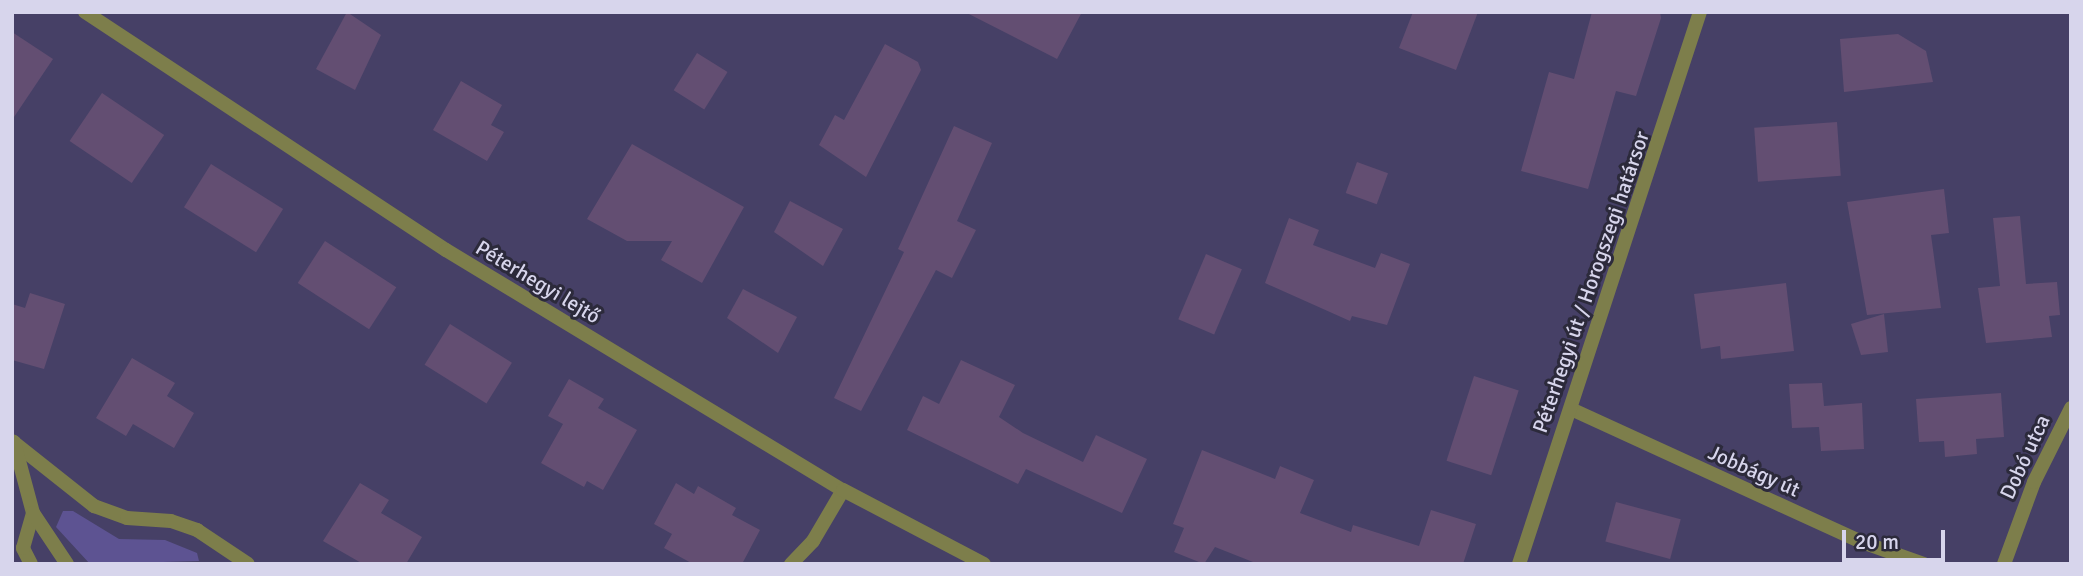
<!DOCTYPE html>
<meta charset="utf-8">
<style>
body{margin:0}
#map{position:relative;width:2083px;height:576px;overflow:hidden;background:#464066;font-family:Signika,sans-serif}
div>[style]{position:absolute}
.green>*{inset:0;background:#5d5392}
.building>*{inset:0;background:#634e72;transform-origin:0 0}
.service>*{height:14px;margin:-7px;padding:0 7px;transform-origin:7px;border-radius:7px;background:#7d7e4b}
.pedestrian>*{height:14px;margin:-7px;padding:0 7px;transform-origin:7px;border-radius:7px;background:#7d7e4b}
.minor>*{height:14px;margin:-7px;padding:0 7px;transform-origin:7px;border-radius:7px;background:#7d7e4b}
.tertiary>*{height:14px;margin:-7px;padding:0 7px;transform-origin:7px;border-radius:7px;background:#7d7e4b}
span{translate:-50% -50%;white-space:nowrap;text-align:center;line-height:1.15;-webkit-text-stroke:6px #2c2a3b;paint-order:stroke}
.street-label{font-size:21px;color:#d7d5ec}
.frame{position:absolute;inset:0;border:14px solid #d7d5ec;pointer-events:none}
.scale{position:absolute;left:1842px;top:530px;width:103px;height:32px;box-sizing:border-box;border:4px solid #d7d5ec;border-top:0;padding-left:9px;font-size:21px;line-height:24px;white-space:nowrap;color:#d7d5ec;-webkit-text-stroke:5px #2c2a3b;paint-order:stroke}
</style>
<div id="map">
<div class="green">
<div style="clip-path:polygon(63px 511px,73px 511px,119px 539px,165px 540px,197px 553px,199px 561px,90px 564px,56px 527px)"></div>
</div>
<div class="building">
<div style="clip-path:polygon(347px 12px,381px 35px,355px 90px,316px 69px)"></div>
<div style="clip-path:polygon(965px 12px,1082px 12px,1057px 59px)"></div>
<div style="clip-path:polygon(1413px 12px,1478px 12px,1456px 70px,1399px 48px)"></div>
<div style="clip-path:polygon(1592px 12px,1660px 12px,1661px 18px,1636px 96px,1616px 91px,1588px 189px,1521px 171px,1549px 72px,1574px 79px)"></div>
<div style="clip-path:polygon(12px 32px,53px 59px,12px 120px)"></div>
<div style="clip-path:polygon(1898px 34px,1926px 51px,1933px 82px,1844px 92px,1840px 39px)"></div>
<div style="clip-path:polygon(885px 44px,918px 62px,921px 70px,866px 177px,819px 145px,835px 115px,844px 120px)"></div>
<div style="left:697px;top:53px;width:36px;height:44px;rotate:32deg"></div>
<div style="clip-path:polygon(461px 81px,502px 105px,491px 125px,504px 132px,487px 161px,433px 130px)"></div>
<div style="left:102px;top:93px;width:75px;height:58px;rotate:34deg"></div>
<div style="left:1837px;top:122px;width:54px;height:83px;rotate:86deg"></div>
<div style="clip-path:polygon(954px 126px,992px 143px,957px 221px,976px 230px,952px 278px,936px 270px,861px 411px,834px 398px,904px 252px,898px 249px)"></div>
<div style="clip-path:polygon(632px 144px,744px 207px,702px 283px,661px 260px,672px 241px,627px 241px,587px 219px)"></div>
<div style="left:1357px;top:162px;width:33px;height:33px;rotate:20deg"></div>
<div style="left:211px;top:164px;width:85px;height:51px;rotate:32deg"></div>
<div style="clip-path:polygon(1944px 189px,1949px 233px,1931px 235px,1941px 308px,1867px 315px,1847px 202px)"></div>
<div style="clip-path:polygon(790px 201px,843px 229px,823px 266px,774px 232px)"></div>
<div style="clip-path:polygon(2020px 216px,2026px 284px,2057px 282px,2060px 315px,2049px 316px,2052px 337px,1986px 343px,1978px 288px,2000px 286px,1993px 218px)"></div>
<div style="clip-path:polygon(1289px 218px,1319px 230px,1313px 245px,1375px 268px,1381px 253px,1410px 264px,1387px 325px,1352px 316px,1350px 321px,1265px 283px)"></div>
<div style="left:325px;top:241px;width:85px;height:50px;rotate:33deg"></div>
<div style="left:1206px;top:254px;width:39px;height:71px;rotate:23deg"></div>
<div style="clip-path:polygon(1786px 283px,1794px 351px,1721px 359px,1720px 346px,1701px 349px,1694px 294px)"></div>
<div style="clip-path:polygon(743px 289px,797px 317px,778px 353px,727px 318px)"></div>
<div style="clip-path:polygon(30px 293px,65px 304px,44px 369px,12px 360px,12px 304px,25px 308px)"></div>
<div style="clip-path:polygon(1884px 314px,1888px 352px,1861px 355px,1851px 324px)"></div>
<div style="left:450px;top:324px;width:73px;height:48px;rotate:32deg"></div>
<div style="clip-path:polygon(132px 358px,175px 383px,167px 396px,194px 413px,174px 448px,133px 424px,126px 436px,96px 418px)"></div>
<div style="clip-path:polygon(961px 360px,1015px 385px,999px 417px,1023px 433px,1083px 462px,1096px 435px,1147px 459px,1122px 513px,1026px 469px,1018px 484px,907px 430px,923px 396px,939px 404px)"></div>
<div style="left:1474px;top:376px;width:47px;height:89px;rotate:18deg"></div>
<div style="clip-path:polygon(569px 379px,604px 399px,598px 408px,637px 430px,603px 490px,587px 481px,584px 487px,541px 463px,563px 424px,548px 416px)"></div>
<div style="clip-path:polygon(1822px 383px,1824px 406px,1862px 403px,1864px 449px,1821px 451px,1819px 427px,1792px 428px,1789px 384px)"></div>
<div style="clip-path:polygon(2001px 393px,2004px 437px,1976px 439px,1977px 454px,1945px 457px,1944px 441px,1919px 442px,1916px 399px)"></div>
<div style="clip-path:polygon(1202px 450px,1275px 479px,1280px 466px,1314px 480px,1300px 513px,1351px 532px,1353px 525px,1419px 546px,1431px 510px,1476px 524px,1463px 564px,1258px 564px,1215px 547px,1204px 564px,1174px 552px,1184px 528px,1173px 524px)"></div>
<div style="clip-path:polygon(360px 483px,389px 500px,381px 513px,422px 537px,406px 564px,363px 564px,323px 541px)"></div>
<div style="clip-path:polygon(676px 483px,694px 494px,698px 486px,736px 508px,732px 515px,760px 530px,742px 564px,693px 564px,664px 548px,672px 534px,654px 524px)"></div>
<div style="left:1616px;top:502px;width:67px;height:41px;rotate:15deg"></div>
</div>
<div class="service">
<div style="left:31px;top:564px;width:18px;rotate:-117deg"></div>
<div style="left:23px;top:548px;width:36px;rotate:-74deg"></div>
</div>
<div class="pedestrian">
<div style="left:791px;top:564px;width:32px;rotate:-46deg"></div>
<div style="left:813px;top:541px;width:59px;rotate:-59.5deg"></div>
</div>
<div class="minor">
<div style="left:85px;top:12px;width:432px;rotate:33.4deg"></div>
<div style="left:446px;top:250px;width:464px;rotate:31.2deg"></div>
<div style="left:843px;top:490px;width:159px;rotate:27.7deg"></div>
<div style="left:1571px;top:409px;width:317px;rotate:24.6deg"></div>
<div style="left:1859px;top:541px;width:69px;rotate:19.5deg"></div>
<div style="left:12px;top:441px;width:105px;rotate:38.4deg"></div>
<div style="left:94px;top:506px;width:35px;rotate:20deg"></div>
<div style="left:127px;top:518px;width:44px;rotate:3.9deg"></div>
<div style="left:171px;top:521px;width:28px;rotate:19deg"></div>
<div style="left:197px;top:530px;width:61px;rotate:33.7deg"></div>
<div style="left:14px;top:442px;width:73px;rotate:75deg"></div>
<div style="left:33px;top:513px;width:61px;rotate:56.3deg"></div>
<div style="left:2004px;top:564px;width:87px;rotate:-69.9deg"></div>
<div style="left:2034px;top:482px;width:83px;rotate:-63.4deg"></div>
</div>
<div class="tertiary">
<div style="left:1519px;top:564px;width:581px;rotate:-71.85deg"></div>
</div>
<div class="street-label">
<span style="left:538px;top:282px;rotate:31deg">Péterhegyi lejtő</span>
<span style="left:1591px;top:282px;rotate:-71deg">Péterhegyi út / Horogszegi határsor</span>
<span style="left:2025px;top:457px;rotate:-65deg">Dobó utca</span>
<span style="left:1754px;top:471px;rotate:24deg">Jobbágy út</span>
</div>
<div class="frame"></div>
<div class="scale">20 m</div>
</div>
